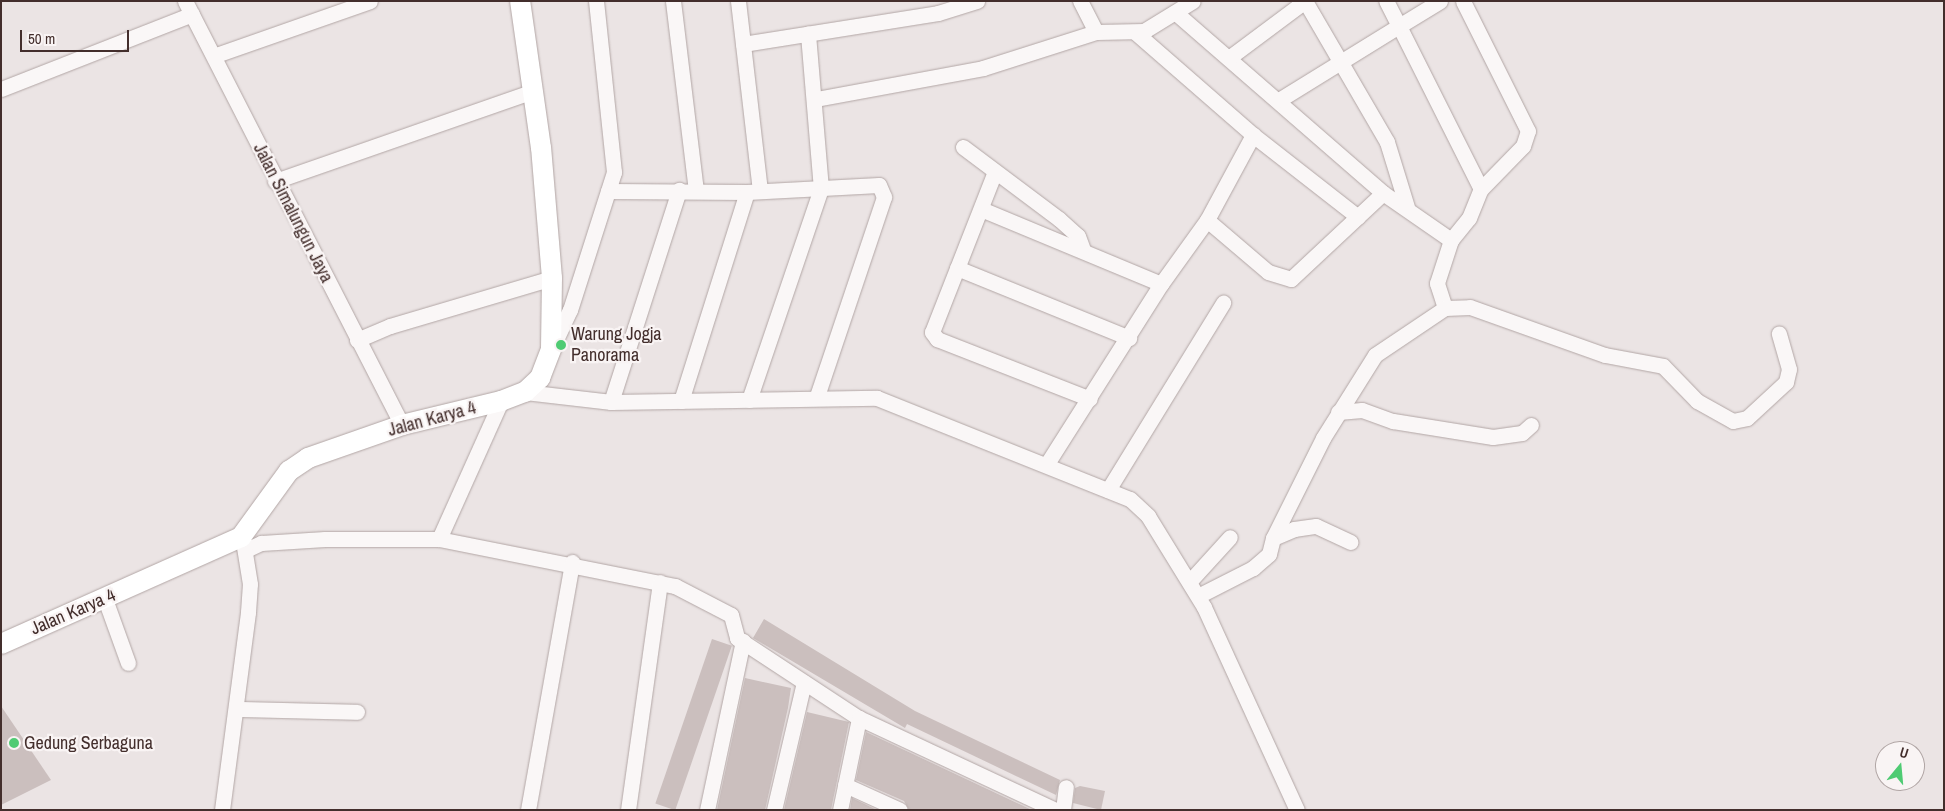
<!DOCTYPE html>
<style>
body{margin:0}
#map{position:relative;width:1945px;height:811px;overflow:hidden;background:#ebe4e4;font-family:"Archivo Narrow",sans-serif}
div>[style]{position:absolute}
.building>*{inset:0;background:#cbbfbe;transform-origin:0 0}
.roads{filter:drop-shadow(0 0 1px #b2a6a5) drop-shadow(0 0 1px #b2a6a5)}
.minor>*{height:15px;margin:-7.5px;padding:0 7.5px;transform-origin:7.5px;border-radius:7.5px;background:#faf7f7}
.major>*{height:20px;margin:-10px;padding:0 10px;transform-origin:10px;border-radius:10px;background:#fff}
.dots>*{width:14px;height:14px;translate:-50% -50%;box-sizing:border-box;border:2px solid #f9f4f4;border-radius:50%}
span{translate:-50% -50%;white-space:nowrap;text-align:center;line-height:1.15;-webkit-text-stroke:4.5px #f9f4f4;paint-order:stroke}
.street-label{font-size:18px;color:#432e2c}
.poi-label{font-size:18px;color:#432e2c}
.left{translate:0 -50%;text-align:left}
.frame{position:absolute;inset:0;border:2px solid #432e2c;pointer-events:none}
.north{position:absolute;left:1875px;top:741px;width:50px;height:50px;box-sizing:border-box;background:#f9f4f4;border:1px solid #b0a5a4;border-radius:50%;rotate:17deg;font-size:14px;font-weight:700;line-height:20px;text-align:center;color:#432e2c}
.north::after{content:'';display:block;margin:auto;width:18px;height:22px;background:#4fcb73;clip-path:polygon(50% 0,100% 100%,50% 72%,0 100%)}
.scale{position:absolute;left:20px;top:30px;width:109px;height:22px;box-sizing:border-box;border:2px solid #432e2c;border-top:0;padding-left:6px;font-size:15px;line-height:18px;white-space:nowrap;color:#432e2c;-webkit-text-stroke:4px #f9f4f4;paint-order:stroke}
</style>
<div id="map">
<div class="building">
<div style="clip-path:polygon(764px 619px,915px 711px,1060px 780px,1056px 795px,907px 724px,905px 728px,753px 638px)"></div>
<div style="left:712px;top:639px;width:21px;height:174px;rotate:19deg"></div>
<div style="clip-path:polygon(745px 678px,791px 688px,788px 708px,765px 810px,717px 810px)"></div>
<div style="clip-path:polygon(1px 706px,51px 780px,1px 805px)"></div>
<div style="clip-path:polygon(807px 712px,849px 722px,831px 810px,784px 810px)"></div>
<div style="clip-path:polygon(866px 732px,1032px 810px,909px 810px,904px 801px,856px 780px)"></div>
<div style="clip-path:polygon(1080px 786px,1105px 791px,1101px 810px,1073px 803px,1075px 788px)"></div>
<div style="clip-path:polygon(852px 798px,877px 810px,850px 810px)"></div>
</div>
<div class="roads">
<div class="minor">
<div style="left:185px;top:1px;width:476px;rotate:62.9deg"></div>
<div style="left:673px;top:1px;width:190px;rotate:83.1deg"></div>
<div style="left:738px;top:1px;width:191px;rotate:83.4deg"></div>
<div style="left:1305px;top:1px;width:163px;rotate:59.8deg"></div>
<div style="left:1387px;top:142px;width:68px;rotate:72.9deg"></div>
<div style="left:1440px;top:1px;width:48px;rotate:148.6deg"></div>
<div style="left:1399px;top:26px;width:182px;rotate:63.3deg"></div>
<div style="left:1176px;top:13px;width:274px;rotate:41deg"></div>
<div style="left:1383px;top:193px;width:83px;rotate:34.7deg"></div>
<div style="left:1451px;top:240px;width:28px;rotate:-51deg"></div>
<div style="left:1469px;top:218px;width:31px;rotate:-68deg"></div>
<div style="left:1481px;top:189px;width:60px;rotate:-45.7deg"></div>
<div style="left:1523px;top:146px;width:16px;rotate:-72deg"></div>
<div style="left:1528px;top:131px;width:145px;rotate:-116.6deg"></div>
<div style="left:1096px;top:32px;width:48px;rotate:-1.2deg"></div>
<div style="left:1144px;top:31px;width:57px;rotate:-31.5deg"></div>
<div style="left:1135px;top:32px;width:157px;rotate:41.1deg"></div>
<div style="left:1253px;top:135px;width:133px;rotate:38deg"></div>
<div style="left:743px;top:44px;width:197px;rotate:-9deg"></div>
<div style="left:938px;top:13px;width:41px;rotate:-17.1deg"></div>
<div style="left:216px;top:55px;width:163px;rotate:-19.3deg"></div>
<div style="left:1230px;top:57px;width:94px;rotate:-36.7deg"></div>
<div style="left:1px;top:89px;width:205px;rotate:-21.4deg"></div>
<div style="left:816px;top:99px;width:170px;rotate:-10.5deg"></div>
<div style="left:983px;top:68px;width:119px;rotate:-17.7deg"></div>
<div style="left:1096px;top:32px;width:35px;rotate:-117deg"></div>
<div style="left:1279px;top:100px;width:141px;rotate:-31.7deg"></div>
<div style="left:1399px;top:26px;width:28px;rotate:-117deg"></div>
<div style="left:963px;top:147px;width:120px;rotate:36.9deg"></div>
<div style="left:1059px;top:219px;width:25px;rotate:42deg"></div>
<div style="left:1078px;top:236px;width:15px;rotate:70deg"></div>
<div style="left:994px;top:174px;width:170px;rotate:111.4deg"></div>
<div style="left:932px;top:332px;width:9px;rotate:54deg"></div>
<div style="left:937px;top:339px;width:164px;rotate:21.4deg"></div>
<div style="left:275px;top:181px;width:273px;rotate:-19.2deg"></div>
<div style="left:608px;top:191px;width:139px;rotate:0.4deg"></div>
<div style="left:747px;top:192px;width:132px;rotate:-3deg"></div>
<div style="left:879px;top:185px;width:13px;rotate:67deg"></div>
<div style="left:884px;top:197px;width:210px;rotate:108.6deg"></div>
<div style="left:981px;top:209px;width:195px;rotate:22.6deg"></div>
<div style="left:1161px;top:284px;width:214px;rotate:122.4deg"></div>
<div style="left:1207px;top:220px;width:80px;rotate:40.4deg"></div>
<div style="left:1268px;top:272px;width:24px;rotate:17deg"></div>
<div style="left:1291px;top:279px;width:126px;rotate:-43.1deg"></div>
<div style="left:957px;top:268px;width:186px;rotate:22.1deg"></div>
<div style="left:1161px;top:284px;width:79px;rotate:-54.3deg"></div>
<div style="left:1207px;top:220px;width:97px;rotate:-61.6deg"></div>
<div style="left:1445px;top:308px;width:26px;rotate:-108deg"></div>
<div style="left:1437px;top:283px;width:45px;rotate:-72deg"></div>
<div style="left:357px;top:340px;width:36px;rotate:-23deg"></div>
<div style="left:390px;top:326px;width:169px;rotate:-16.5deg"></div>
<div style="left:553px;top:346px;width:40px;rotate:-65deg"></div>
<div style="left:570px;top:310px;width:145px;rotate:-72.3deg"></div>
<div style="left:614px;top:172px;width:172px;rotate:-96deg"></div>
<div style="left:525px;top:392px;width:87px;rotate:6.6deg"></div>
<div style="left:611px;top:402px;width:266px;rotate:-0.9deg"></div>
<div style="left:877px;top:398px;width:272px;rotate:21.8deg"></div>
<div style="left:1130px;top:499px;width:25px;rotate:43deg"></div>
<div style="left:1148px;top:516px;width:107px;rotate:58.4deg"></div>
<div style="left:1204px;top:607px;width:223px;rotate:65.4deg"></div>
<div style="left:749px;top:400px;width:223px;rotate:-71.2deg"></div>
<div style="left:821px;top:189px;width:156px;rotate:-94.8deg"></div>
<div style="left:681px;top:401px;width:219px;rotate:-72.5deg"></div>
<div style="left:611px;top:402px;width:223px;rotate:-72.2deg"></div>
<div style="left:1338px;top:412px;width:24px;rotate:-5deg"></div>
<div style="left:1362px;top:410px;width:33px;rotate:20deg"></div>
<div style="left:1393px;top:421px;width:101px;rotate:9.1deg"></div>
<div style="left:1493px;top:437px;width:29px;rotate:-8deg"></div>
<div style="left:1522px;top:433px;width:12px;rotate:-42deg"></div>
<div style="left:1108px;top:490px;width:220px;rotate:-58.4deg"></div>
<div style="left:1273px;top:538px;width:112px;rotate:-63.4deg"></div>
<div style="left:1323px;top:438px;width:98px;rotate:-57.9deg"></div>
<div style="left:1375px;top:355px;width:84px;rotate:-33.9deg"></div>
<div style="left:1445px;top:308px;width:25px;rotate:-2deg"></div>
<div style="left:1470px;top:307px;width:143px;rotate:19.6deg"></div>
<div style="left:1605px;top:355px;width:59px;rotate:10.7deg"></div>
<div style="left:1663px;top:366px;width:49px;rotate:45.8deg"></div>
<div style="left:1697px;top:401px;width:41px;rotate:29.1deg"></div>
<div style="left:1733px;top:421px;width:14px;rotate:-12deg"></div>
<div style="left:1747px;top:418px;width:53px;rotate:-42.7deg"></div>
<div style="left:1786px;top:382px;width:13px;rotate:-77deg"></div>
<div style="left:1789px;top:369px;width:37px;rotate:-106deg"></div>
<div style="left:439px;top:539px;width:151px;rotate:-65.8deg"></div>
<div style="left:246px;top:550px;width:17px;rotate:-25deg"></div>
<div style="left:261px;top:543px;width:64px;rotate:-3.6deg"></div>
<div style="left:325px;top:539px;width:114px"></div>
<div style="left:439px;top:539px;width:241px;rotate:11.3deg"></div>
<div style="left:675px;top:586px;width:63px;rotate:27.4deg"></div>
<div style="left:731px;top:615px;width:24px;rotate:75deg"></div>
<div style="left:737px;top:638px;width:146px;rotate:33.3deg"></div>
<div style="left:859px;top:718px;width:217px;rotate:25.1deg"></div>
<div style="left:1190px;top:581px;width:59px;rotate:-47.7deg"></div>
<div style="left:1198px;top:596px;width:62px;rotate:-27deg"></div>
<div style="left:1253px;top:568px;width:21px;rotate:-41deg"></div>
<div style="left:1269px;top:554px;width:16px;rotate:-76deg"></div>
<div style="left:1273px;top:538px;width:23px;rotate:-23deg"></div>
<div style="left:1294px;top:529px;width:22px;rotate:-8deg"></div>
<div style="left:1316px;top:526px;width:38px;rotate:25deg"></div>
<div style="left:105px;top:599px;width:68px;rotate:70.2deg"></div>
<div style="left:238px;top:709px;width:119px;rotate:1.4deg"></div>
<div style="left:845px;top:785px;width:60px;rotate:24.4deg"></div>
<div style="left:222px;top:810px;width:200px;rotate:-82.5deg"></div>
<div style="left:248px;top:612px;width:28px;rotate:-86deg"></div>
<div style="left:250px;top:584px;width:44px;rotate:-99.2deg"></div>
<div style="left:528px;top:810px;width:252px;rotate:-79.9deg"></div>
<div style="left:628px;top:810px;width:230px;rotate:-82deg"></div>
<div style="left:707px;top:810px;width:173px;rotate:-78deg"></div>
<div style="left:774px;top:810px;width:131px;rotate:-76.8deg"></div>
<div style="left:840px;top:810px;width:94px;rotate:-78.3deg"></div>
<div style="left:1063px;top:810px;width:23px;rotate:-83deg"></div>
</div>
<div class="major">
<div style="left:1px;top:644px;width:263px;rotate:-24deg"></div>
<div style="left:241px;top:537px;width:82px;rotate:-54deg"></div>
<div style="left:289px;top:471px;width:23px;rotate:-34deg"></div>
<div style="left:308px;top:458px;width:100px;rotate:-19.3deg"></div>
<div style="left:402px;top:425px;width:102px;rotate:-13.6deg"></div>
<div style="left:501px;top:401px;width:26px;rotate:-21deg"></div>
<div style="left:525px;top:392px;width:21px;rotate:-43deg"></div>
<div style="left:540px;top:378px;width:31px;rotate:-69deg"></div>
<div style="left:551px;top:349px;width:71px;rotate:-89.2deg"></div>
<div style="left:552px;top:278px;width:130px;rotate:-94.8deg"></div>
<div style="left:541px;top:148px;width:148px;rotate:-98.1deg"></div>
</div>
</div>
<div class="dots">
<div style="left:561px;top:345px;background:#4fcb73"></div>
<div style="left:14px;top:743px;background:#4fcb73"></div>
</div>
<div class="street-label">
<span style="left:293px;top:213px;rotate:63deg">Jalan Simalungun Jaya</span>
<span style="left:432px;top:419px;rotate:-15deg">Jalan Karya 4</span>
<span style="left:73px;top:612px;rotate:-23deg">Jalan Karya 4</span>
</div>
<div class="poi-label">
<span class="left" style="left:571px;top:345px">Warung Jogja<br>Panorama</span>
<span class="left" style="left:24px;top:743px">Gedung Serbaguna</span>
</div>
<div class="frame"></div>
<div class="north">U</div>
<div class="scale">50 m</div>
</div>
